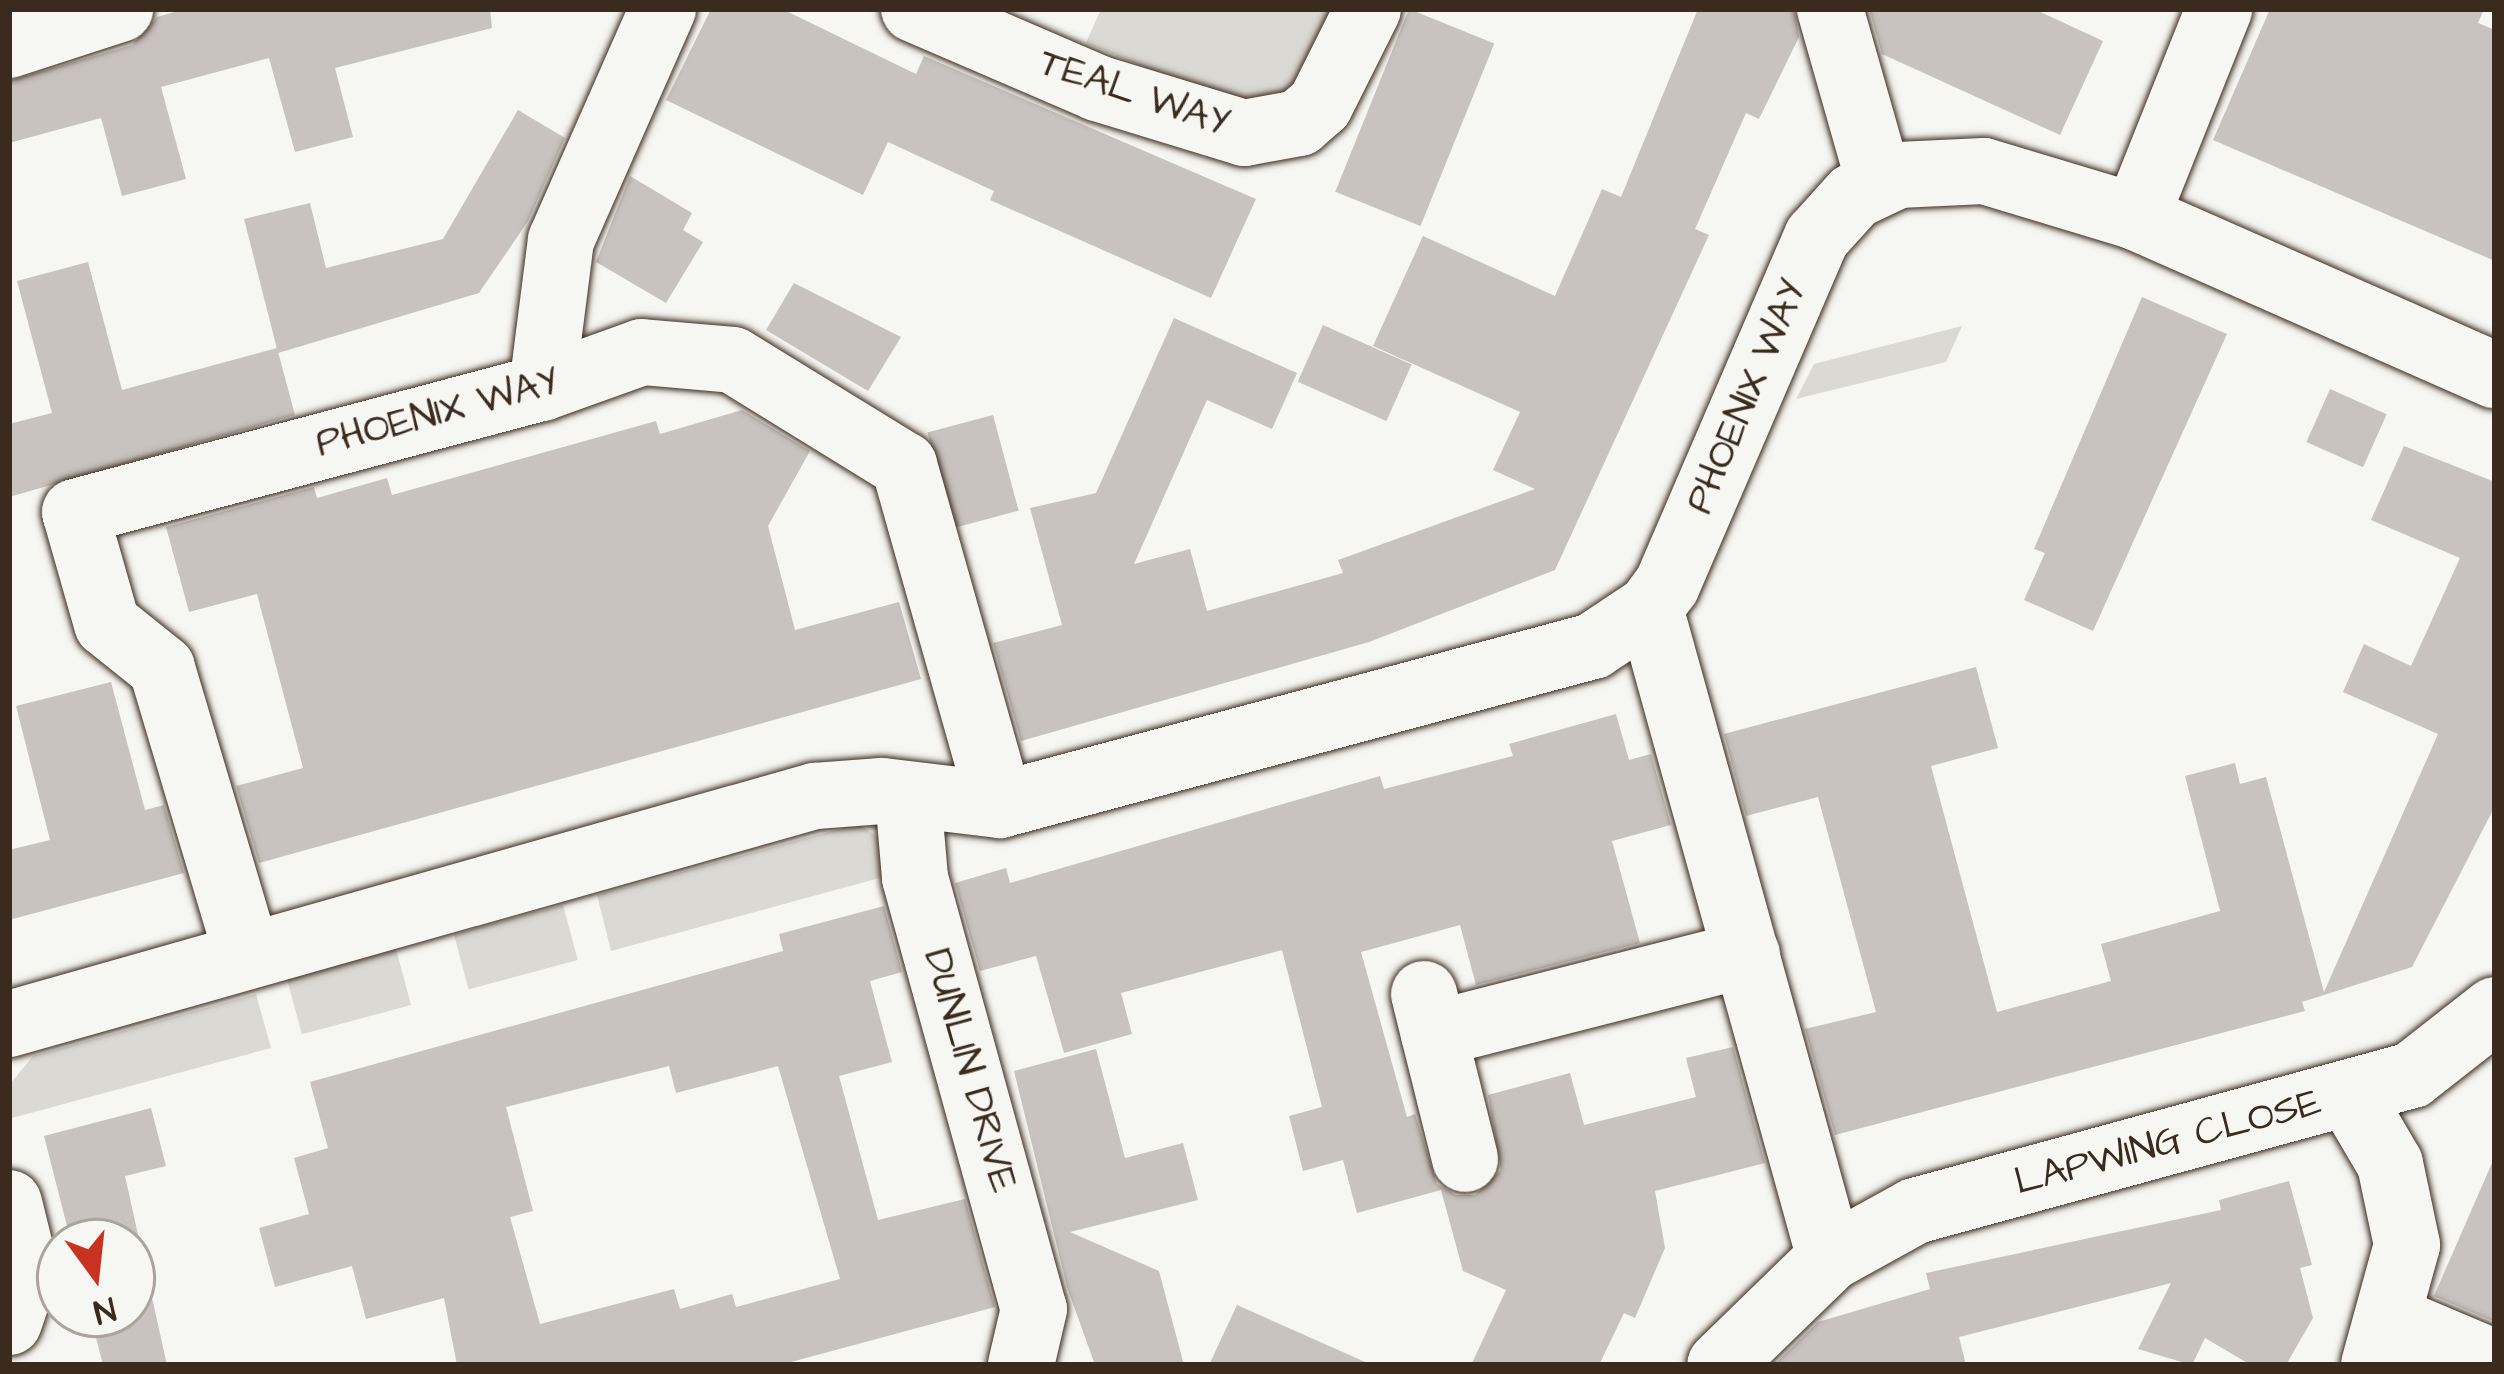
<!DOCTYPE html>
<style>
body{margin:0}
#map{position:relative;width:2504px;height:1374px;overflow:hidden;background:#f6f6f2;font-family:"Architects Daughter",sans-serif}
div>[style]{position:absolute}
.green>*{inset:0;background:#dad9d3;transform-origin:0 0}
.building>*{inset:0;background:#c8c3be;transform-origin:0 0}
.roads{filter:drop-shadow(0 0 3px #3b2a1e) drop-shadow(0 0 3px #3b2a1e)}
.street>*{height:66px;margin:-33px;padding:0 33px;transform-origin:33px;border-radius:33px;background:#f6f6f2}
span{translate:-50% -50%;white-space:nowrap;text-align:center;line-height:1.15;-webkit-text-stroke:9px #f6f6f2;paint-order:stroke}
.street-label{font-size:39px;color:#3b2a1e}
.frame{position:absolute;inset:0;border:12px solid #3b2a1e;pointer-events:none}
.north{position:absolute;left:36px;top:1218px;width:120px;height:120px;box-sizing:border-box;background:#f6f6f2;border:3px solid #aba49d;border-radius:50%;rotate:165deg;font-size:33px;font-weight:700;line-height:48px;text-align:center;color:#3b2a1e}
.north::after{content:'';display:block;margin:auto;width:42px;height:54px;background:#c8321e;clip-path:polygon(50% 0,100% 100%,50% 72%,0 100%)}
</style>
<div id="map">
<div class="green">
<div style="clip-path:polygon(1101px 9px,1345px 9px,1302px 86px,1243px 108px,1086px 43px)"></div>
<div style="clip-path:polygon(1962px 326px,1946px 362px,1796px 399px,1814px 364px)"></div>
<div style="clip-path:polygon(858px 824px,880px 838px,883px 877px,611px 951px,597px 895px)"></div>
<div style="left:563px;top:905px;width:57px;height:113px;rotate:75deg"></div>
<div style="left:396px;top:949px;width:58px;height:113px;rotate:75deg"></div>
<div style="clip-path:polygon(256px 994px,271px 1048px,12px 1118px,10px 1084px,33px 1056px)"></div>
</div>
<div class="building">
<div style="clip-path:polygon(185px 9px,490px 9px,492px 28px,335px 68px,353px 137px,295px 152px,269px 58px,161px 87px,186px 179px,122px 196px,101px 118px,9px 143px,9px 81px,132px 45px,157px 17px)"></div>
<div style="clip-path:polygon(711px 9px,782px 9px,916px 74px,924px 56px,1256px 199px,1211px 298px,990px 200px,994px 191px,888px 142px,863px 195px,666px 100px)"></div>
<div style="left:1409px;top:9px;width:92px;height:197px;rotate:22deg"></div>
<div style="clip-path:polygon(1698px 9px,1794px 9px,1799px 37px,1759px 119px,1746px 113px,1695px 229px,1709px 235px,1555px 570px,1369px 642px,1021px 741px,993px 643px,1062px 625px,1030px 508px,1096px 493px,1174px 318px,1297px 373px,1272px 429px,1207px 400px,1134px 564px,1190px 549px,1207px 611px,1343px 573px,1338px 560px,1535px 489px,1493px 470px,1520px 412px,1373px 346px,1423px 236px,1555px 296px,1602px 189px,1621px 197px)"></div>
<div style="clip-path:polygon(1869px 9px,2034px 9px,2103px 41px,2060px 135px,1882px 54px)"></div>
<div style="clip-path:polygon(2270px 9px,2484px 9px,2478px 23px,2495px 30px,2495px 261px,2213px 140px)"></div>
<div style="clip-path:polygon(518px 110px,565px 138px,528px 221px,479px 293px,278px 353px,244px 219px,310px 203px,326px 268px,443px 239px)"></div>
<div style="clip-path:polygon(630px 176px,692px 213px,683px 230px,703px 242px,666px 303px,596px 262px)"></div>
<div style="clip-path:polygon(88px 262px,122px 390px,277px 348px,295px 415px,9px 497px,9px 424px,52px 413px,17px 281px)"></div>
<div style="clip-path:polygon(794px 283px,901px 337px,868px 391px,766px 330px)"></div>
<div style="clip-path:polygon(2142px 297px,2227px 334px,2093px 631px,2024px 600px,2045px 553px,2034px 549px)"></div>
<div style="left:1323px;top:325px;width:97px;height:62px;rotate:24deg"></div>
<div style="left:2330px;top:389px;width:62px;height:58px;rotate:24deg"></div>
<div style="clip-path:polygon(742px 410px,810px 451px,768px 526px,795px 630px,899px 602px,921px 679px,259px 863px,236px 786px,303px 768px,257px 594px,189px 612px,166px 527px,314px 487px,317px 498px,387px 478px,392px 495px,656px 421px,660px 434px)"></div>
<div style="left:993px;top:415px;width:99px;height:68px;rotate:75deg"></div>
<div style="clip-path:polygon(2404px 446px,2495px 482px,2495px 806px,2412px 967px,2302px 1002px,2305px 1011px,1835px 1135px,1805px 1029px,1876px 1012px,1818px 797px,1746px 816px,1724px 734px,1976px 667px,1998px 748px,1931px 766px,1997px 1012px,2111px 981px,2101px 944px,2220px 911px,2185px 776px,2235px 763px,2240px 784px,2266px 777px,2324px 992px,2438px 734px,2343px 692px,2364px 644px,2411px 666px,2460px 558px,2371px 520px)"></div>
<div style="clip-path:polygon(111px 682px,145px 810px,164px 805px,184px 873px,9px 920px,9px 850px,50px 840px,16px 706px)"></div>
<div style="clip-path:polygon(1616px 714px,1629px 760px,1651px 754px,1671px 825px,1612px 841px,1640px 943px,1476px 985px,1460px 925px,1361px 952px,1407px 1117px,1415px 1114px,1437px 1184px,1456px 1195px,1475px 1195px,1501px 1170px,1488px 1095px,1570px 1073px,1584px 1125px,1696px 1097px,1686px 1058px,1733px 1047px,1765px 1163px,1655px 1191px,1665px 1248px,1635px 1318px,1624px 1313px,1599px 1365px,1471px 1365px,1506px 1290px,1463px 1271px,1441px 1190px,1357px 1213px,1343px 1160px,1303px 1171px,1289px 1116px,1322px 1107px,1282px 950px,1121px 993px,1132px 1034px,1064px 1053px,1036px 956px,980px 971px,955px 883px,1006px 868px,1010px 883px,1380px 776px,1384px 789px,1513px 756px,1509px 744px)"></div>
<div style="clip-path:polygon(evenodd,884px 906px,902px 972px,870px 981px,892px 1062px,839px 1076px,878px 1220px,965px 1199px,995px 1307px,780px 1365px,457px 1365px,444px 1298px,366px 1319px,352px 1266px,275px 1287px,259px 1228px,309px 1214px,294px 1158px,328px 1148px,310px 1082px,783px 951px,779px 934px,884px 906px,669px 1066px,676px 1093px,778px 1066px,840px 1279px,736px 1307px,732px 1294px,680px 1309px,674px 1289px,540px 1324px,510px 1217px,533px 1211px,506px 1107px,669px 1066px)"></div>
<div style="clip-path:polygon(1096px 1049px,1125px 1158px,1183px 1143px,1198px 1200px,1070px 1232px,1159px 1271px,1184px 1365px,1095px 1365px,1067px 1287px,1014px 1071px)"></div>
<div style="clip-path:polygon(151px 1108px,166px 1166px,125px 1176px,167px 1365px,103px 1365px,90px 1314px,132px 1314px,132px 1242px,71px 1242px,44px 1136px)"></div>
<div style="clip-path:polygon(2495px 1156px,2495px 1322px,2434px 1296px)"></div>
<div style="clip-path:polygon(2289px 1181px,2312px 1265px,2300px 1268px,2313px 1318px,2286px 1365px,2251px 1365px,2205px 1338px,2192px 1365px,2138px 1349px,2171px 1283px,1959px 1337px,1966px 1365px,1774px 1365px,1818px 1322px,1930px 1289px,1926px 1273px,2221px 1210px,2219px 1200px)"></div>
<div style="clip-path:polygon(1237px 1305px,1372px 1365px,1209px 1365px)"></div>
</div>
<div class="roads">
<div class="street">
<div style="left:914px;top:9px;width:199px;rotate:23.3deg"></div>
<div style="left:1097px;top:88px;width:154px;rotate:17deg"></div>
<div style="left:1244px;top:133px;width:56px;rotate:-10.3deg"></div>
<div style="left:1299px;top:123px;width:28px;rotate:-41deg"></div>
<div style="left:1320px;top:105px;width:107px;rotate:-63.4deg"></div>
<div style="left:1830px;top:9px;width:179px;rotate:74.1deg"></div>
<div style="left:9px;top:45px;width:117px;rotate:-18deg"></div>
<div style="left:2136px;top:217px;width:224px;rotate:-68.2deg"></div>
<div style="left:542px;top:388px;width:149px;rotate:-82.7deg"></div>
<div style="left:561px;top:240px;width:253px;rotate:-66.2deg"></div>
<div style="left:1650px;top:608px;width:674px;rotate:74.52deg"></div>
<div style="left:1830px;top:1258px;width:153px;rotate:135.8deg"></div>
<div style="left:908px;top:796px;width:82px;rotate:85.1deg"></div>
<div style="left:915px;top:878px;width:447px;rotate:74.6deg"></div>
<div style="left:1034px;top:1309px;width:57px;rotate:103.1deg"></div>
<div style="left:247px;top:954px;width:298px;rotate:-106.6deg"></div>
<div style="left:162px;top:668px;width:70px;rotate:-141.3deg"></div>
<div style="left:107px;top:624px;width:116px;rotate:-105.9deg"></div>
<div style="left:75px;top:512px;width:483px;rotate:-14.9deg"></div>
<div style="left:542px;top:388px;width:106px;rotate:-19.8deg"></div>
<div style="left:642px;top:352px;width:91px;rotate:5deg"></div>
<div style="left:733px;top:360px;width:201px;rotate:31.6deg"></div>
<div style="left:904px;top:465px;width:353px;rotate:74.2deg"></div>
<div style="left:1424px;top:994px;width:170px;rotate:76deg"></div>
<div style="left:9px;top:1024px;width:838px;rotate:-15.8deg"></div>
<div style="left:815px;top:796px;width:67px;rotate:-4.3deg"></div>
<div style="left:882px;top:791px;width:119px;rotate:6.8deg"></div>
<div style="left:1000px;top:805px;width:614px;rotate:-15.01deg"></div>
<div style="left:1593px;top:646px;width:69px;rotate:-33.7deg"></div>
<div style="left:1650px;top:608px;width:29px;rotate:-54deg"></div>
<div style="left:1667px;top:585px;width:379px;rotate:-66.7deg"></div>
<div style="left:1817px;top:237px;width:55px;rotate:-47.9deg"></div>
<div style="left:1854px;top:196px;width:49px;rotate:-25.5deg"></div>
<div style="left:1898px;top:175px;width:86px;rotate:-2.7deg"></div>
<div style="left:1984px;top:171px;width:159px;rotate:16.8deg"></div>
<div style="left:2136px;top:217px;width:392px;rotate:23.8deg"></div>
<div style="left:1434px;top:1034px;width:323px;rotate:-14.3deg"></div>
<div style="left:2349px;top:1094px;width:81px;rotate:59.6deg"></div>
<div style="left:2390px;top:1164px;width:83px;rotate:78.1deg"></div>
<div style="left:2407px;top:1245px;width:124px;rotate:105.4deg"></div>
<div style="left:9px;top:1203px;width:71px;rotate:76.2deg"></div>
<div style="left:26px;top:1272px;width:53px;rotate:108.8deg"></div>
<div style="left:1830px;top:1258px;width:97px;rotate:-28.9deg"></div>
<div style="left:1915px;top:1211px;width:515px;rotate:-15.3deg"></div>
<div style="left:2412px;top:1075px;width:105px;rotate:-38.1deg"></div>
<div style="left:2393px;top:1320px;width:111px;rotate:22.9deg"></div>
</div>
</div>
<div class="street-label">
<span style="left:1134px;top:94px;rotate:19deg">TEAL WAY</span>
<span style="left:1748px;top:397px;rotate:-67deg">PHOENIX WAY</span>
<span style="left:438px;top:414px;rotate:-15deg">PHOENIX WAY</span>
<span style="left:969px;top:1071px;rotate:74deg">DUNLIN DRIVE</span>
<span style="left:2168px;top:1143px;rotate:-15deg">LAPWING CLOSE</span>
</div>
<div class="frame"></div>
<div class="north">N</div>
</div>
